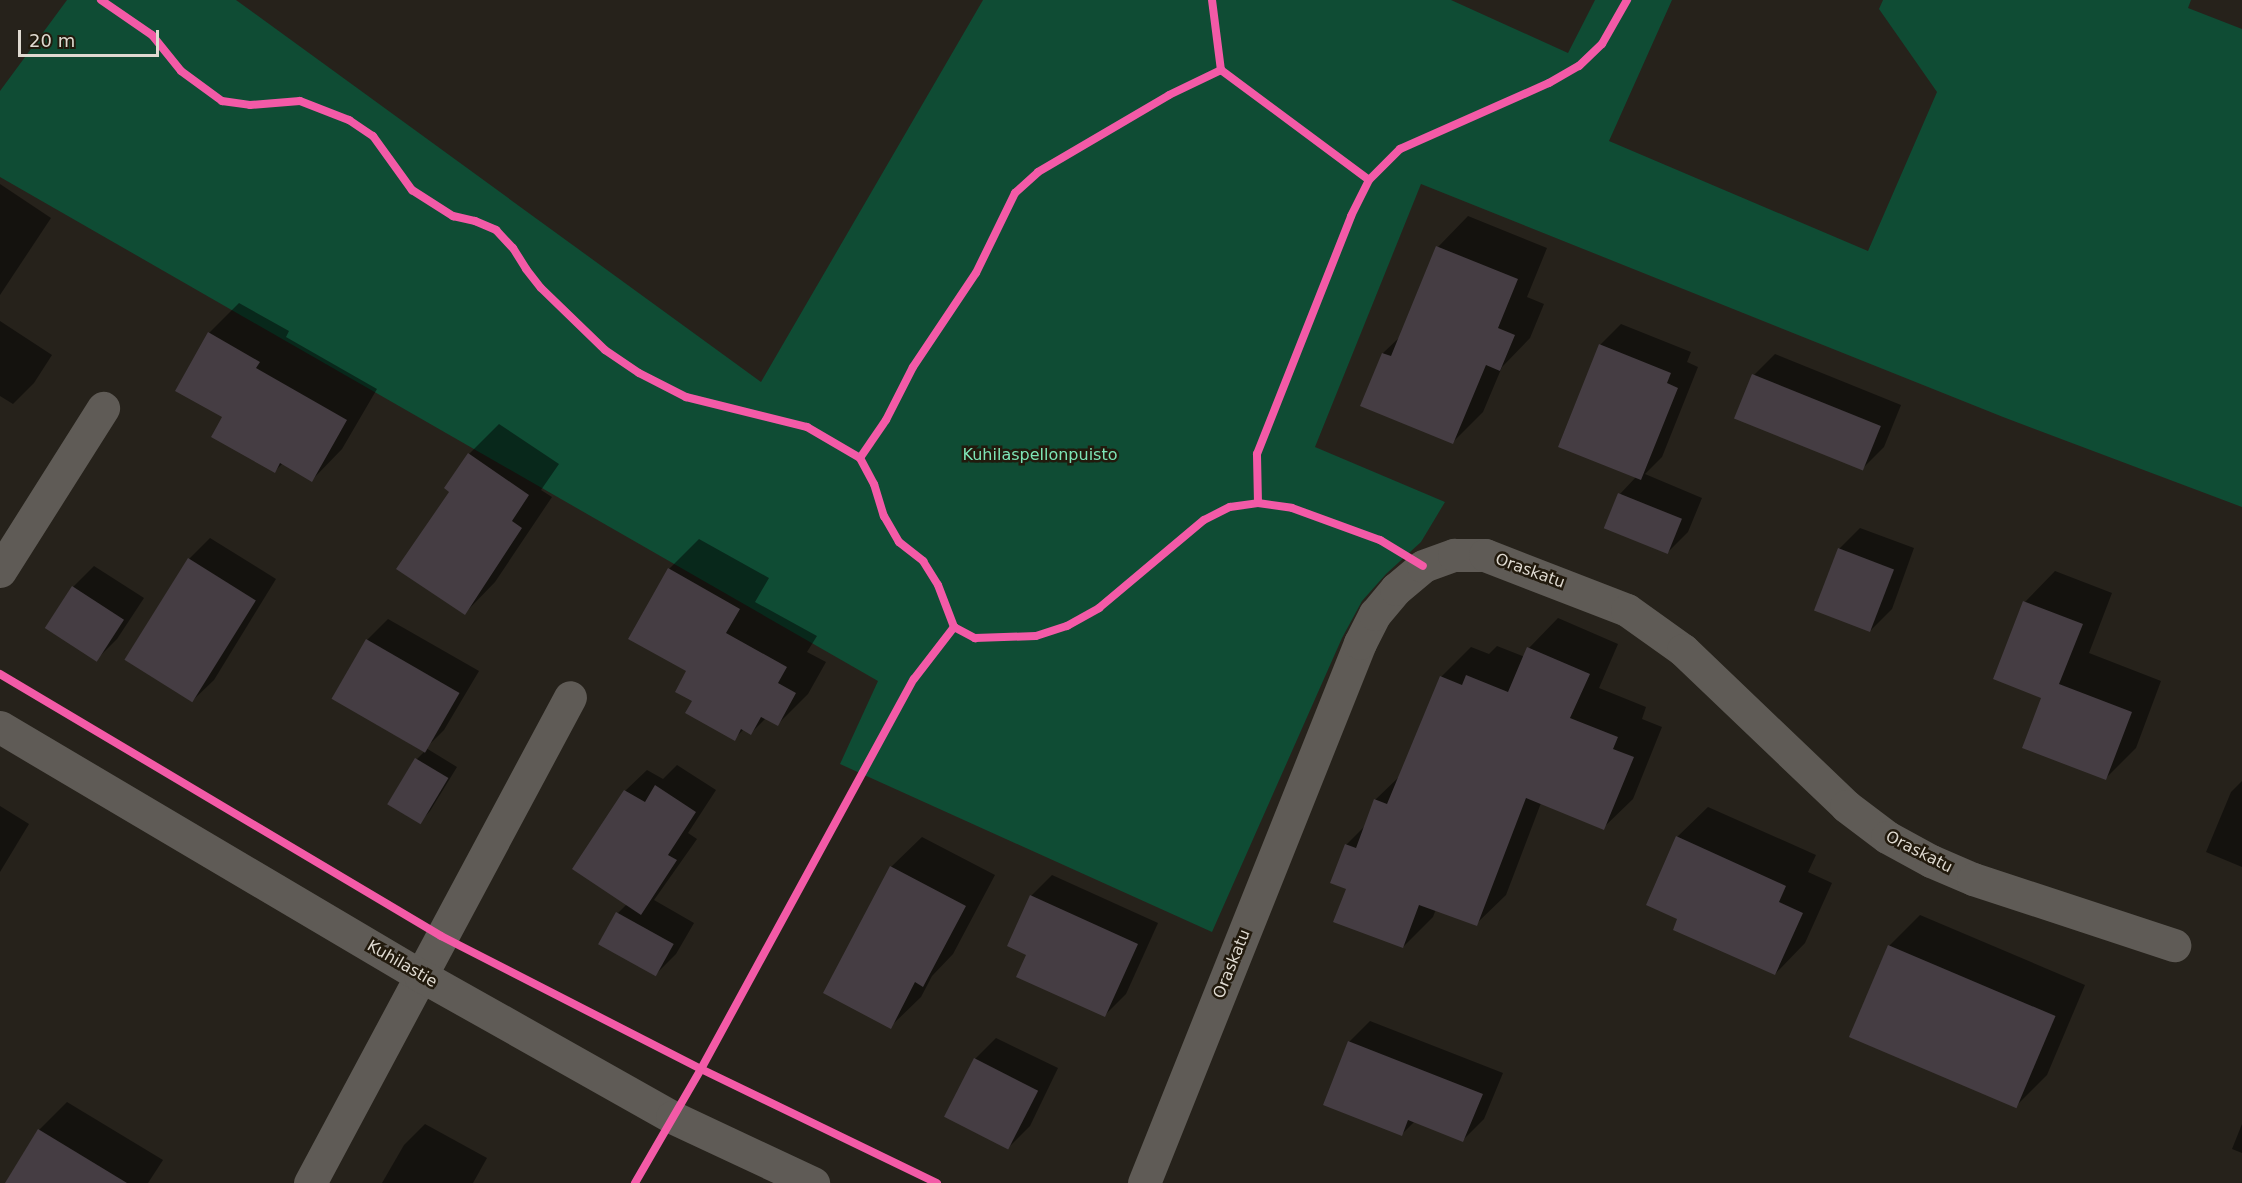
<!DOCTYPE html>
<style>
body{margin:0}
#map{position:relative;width:2242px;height:1183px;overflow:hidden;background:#26221b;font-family:"DejaVu Sans",sans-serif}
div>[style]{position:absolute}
.green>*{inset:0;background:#0f4c34}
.shadow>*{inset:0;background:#0007}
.building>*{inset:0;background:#453d43;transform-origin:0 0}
.minor>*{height:33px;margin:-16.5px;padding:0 16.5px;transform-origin:16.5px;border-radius:16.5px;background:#5f5b56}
.tertiary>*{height:33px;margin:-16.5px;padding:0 16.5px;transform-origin:16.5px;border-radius:16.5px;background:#5f5b56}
.cycleway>*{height:8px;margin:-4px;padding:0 4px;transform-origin:4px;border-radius:4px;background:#f35aa7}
span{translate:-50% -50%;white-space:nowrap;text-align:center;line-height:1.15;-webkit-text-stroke:5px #221a0d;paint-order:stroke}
.park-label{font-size:16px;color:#7ee4b6}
.street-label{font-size:16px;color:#dfdad1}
.scale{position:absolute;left:18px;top:30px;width:141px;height:27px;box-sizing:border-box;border:3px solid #dfdad1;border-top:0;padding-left:8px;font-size:18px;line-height:21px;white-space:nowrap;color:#dfdad1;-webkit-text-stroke:4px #221a0d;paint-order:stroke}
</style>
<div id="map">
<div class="green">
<div style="clip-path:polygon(67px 0,236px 0,761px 382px,983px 0,1451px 0,1568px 53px,1595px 0,1672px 0,1609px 141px,1868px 251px,1937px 92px,1879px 9px,1883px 0,2191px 0,2188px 8px,2242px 29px,2242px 507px,2003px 417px,1421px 184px,1315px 447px,1445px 502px,1421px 542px,1386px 574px,1362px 601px,1342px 638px,1212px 932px,840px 764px,878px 681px,0 177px,0 91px)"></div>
</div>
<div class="shadow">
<div style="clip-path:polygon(0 184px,51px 218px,0 295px)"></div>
<div style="clip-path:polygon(1468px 216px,1547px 248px,1527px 297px,1544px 304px,1530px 338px,1502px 367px,1483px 412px,1453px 442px,1362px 405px,1383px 353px,1402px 335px,1438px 247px)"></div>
<div style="clip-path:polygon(239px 303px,289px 331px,286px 337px,377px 389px,342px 449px,312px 480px,283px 463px,275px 471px,209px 333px)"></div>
<div style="clip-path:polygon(0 321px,52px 355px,34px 383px,13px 404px,0 396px)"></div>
<div style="clip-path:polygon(1621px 324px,1691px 352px,1687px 362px,1698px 367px,1662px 457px,1645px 474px,1702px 498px,1688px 532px,1667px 553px,1620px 494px,1636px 477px,1600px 345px)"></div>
<div style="clip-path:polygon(1775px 354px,1901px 405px,1884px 447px,1863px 468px,1754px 375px)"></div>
<div style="clip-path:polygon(499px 424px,559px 464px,541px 490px,552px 497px,495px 582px,465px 613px,451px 491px,469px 454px)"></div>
<div style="clip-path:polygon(1860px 528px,1914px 548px,1892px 609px,1871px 630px,1839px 549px)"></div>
<div style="clip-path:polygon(210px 538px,276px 579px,214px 680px,192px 701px,189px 559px)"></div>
<div style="clip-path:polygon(699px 539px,769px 578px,755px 602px,817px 636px,807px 652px,826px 662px,808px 694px,778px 724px,766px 718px,751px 733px,744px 729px,734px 739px,694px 701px,669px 569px)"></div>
<div style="clip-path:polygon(94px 566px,144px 598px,117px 639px,96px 660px,73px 587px)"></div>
<div style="clip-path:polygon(2055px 571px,2112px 593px,2089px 653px,2161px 681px,2136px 748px,2106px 778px,2043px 698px,2025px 602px)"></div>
<div style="clip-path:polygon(1558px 618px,1618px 644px,1599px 688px,1646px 707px,1642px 719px,1662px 727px,1633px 799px,1603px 828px,1541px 803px,1506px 895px,1476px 924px,1436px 909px,1433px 917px,1403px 947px,1348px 888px,1346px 845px,1366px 825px,1375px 800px,1401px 775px,1441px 677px,1471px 647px,1489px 654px,1497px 646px,1525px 657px,1529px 648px)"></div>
<div style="clip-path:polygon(388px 619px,479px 671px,444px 730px,426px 748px,457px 767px,430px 811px,420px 822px,417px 759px,424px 752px,333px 698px,367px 640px)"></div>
<div style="clip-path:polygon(677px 765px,716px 790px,688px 833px,697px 839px,654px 900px,694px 923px,676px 954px,655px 975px,599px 944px,618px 913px,627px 904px,625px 791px,647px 770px,663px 779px)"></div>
<div style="clip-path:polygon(2242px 781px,2242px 867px,2206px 852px,2231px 792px)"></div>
<div style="clip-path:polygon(0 806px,29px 824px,0 872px)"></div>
<div style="clip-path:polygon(1708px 807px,1816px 855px,1808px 872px,1832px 883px,1805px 943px,1775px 974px,1677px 837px)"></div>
<div style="clip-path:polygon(922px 837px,995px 875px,953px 954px,932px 976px,921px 997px,890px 1027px,891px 867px)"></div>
<div style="clip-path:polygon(1052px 875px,1158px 923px,1126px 994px,1105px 1015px,1028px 954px,1031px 896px)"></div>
<div style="clip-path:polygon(1920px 915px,2085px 985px,2047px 1075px,2016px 1106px,1852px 1037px,1889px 946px)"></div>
<div style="clip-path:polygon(1370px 1021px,1503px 1073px,1484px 1119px,1463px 1140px,1415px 1121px,1402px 1134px,1349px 1042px)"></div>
<div style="clip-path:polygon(996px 1038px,1058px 1068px,1030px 1126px,1009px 1147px,975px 1059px)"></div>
<div style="clip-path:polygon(67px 1102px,163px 1160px,148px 1183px,7px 1183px,39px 1130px)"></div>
<div style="clip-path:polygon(425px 1124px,487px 1158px,473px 1183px,382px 1183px,404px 1145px)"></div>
<div style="clip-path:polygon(2242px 1124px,2242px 1153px,2232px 1149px)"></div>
</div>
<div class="building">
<div style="clip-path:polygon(1436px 246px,1518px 279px,1498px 328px,1515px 335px,1500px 371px,1486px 365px,1453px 444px,1360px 406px,1382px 353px,1391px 356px)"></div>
<div style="clip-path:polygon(208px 332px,260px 362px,256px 368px,347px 420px,312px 482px,280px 463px,275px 473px,211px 437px,222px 417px,175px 391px)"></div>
<div style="clip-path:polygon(1599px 344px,1671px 373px,1667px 383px,1678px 388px,1641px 480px,1558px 447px)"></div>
<div style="left:1752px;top:374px;width:139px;height:48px;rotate:22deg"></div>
<div style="clip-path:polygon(468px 453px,529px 495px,512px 521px,522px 528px,465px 615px,396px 569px,449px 492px,444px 488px)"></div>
<div style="left:1618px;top:493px;width:69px;height:38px;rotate:22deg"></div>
<div style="left:1838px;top:548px;width:60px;height:67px;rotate:21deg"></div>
<div style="left:188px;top:558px;width:80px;height:120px;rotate:32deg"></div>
<div style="clip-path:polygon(668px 568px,740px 609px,726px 633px,787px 667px,778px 683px,796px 693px,778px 726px,761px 717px,751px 735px,741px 729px,735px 741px,685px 713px,692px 701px,675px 692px,686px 671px,628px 639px)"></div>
<div style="left:72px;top:586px;width:62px;height:50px;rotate:33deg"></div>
<div style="clip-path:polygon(2023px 601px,2083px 624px,2059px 684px,2132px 712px,2106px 780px,2022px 748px,2041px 698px,1993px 679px)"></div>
<div style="left:366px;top:639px;width:108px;height:69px;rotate:30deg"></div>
<div style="clip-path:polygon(1527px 647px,1590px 674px,1570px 718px,1618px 737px,1613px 749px,1634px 757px,1604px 830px,1526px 798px,1477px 926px,1419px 905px,1403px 948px,1333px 922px,1346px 889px,1330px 883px,1345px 844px,1356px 848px,1374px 799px,1387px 804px,1440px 676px,1462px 685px,1466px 675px,1508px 692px)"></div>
<div style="left:415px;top:758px;width:39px;height:54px;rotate:31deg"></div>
<div style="clip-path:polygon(655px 785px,696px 812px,668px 855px,677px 860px,641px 915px,572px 869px,624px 790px,645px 802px)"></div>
<div style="clip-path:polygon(1676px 836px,1786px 886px,1779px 902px,1803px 913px,1775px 975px,1673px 930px,1677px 919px,1646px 905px)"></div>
<div style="clip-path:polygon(890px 866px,966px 906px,923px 987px,915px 982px,891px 1029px,823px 993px)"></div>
<div style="clip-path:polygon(1030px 895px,1138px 944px,1105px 1017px,1016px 977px,1026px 955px,1007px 946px)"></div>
<div style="left:616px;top:912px;width:66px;height:37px;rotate:29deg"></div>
<div style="left:1888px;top:945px;width:182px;height:100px;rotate:23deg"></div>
<div style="clip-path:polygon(1348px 1041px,1483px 1094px,1463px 1142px,1408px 1120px,1402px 1136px,1323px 1105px)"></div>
<div style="left:974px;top:1058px;width:72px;height:66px;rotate:27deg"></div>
<div style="clip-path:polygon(38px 1129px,127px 1183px,5px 1183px)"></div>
</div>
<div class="minor">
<div style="left:0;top:571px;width:193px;rotate:-57.7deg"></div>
<div style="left:310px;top:1183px;width:551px;rotate:-61.85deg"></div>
<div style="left:1144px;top:1183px;width:582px;rotate:-68.2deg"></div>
<div style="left:1360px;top:643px;width:33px;rotate:-63deg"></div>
<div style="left:1375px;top:614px;width:33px;rotate:-50deg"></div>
<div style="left:1396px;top:589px;width:35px;rotate:-40deg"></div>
<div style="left:1423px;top:566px;width:33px;rotate:-20deg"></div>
<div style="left:1454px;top:555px;width:31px"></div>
<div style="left:1485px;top:555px;width:152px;rotate:21.2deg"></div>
<div style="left:1627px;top:610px;width:69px;rotate:35.5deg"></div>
<div style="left:1683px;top:650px;width:226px;rotate:43.7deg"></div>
<div style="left:1846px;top:806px;width:51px;rotate:37.1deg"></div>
<div style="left:1887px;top:837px;width:50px;rotate:28.6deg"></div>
<div style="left:1931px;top:861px;width:46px;rotate:23.2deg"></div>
<div style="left:1973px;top:879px;width:212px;rotate:18.2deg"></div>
</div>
<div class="tertiary">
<div style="left:0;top:727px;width:488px;rotate:30.6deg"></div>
<div style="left:420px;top:975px;width:289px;rotate:29.4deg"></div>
<div style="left:672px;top:1117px;width:156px;rotate:25.1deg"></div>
</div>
<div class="cycleway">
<div style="left:101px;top:0;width:62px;rotate:34.5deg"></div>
<div style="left:152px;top:35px;width:46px;rotate:51.1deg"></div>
<div style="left:181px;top:71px;width:51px;rotate:36.2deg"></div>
<div style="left:222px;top:101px;width:28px;rotate:8deg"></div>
<div style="left:250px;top:105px;width:50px;rotate:-4.6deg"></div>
<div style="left:300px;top:101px;width:53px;rotate:21.2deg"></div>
<div style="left:349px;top:120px;width:29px;rotate:34deg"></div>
<div style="left:373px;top:136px;width:67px;rotate:54.2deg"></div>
<div style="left:412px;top:190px;width:49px;rotate:32.4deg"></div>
<div style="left:453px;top:216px;width:23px;rotate:13deg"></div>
<div style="left:475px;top:221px;width:23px;rotate:23deg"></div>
<div style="left:496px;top:230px;width:25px;rotate:47deg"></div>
<div style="left:513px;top:248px;width:25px;rotate:58deg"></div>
<div style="left:526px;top:269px;width:24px;rotate:52deg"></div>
<div style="left:541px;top:288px;width:89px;rotate:44.1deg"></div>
<div style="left:605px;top:350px;width:41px;rotate:34.1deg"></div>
<div style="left:639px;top:373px;width:53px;rotate:27.1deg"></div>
<div style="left:686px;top:397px;width:125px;rotate:13.9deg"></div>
<div style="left:807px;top:427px;width:61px;rotate:30.3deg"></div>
<div style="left:860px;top:458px;width:30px;rotate:62deg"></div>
<div style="left:874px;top:484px;width:34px;rotate:73deg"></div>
<div style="left:884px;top:516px;width:30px;rotate:60deg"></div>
<div style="left:899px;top:542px;width:31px;rotate:38deg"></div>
<div style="left:923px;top:561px;width:28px;rotate:58deg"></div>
<div style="left:938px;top:585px;width:45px;rotate:69.1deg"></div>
<div style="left:954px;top:627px;width:24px;rotate:28deg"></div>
<div style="left:975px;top:638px;width:61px;rotate:-1.9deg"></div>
<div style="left:1036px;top:636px;width:33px;rotate:-18deg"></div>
<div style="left:1067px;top:626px;width:37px;rotate:-29deg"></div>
<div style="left:1099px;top:608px;width:137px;rotate:-40deg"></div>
<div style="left:1204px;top:520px;width:29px;rotate:-27deg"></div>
<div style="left:1230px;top:507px;width:28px;rotate:-8deg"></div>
<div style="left:1258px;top:503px;width:34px;rotate:8deg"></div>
<div style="left:1292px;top:508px;width:94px;rotate:20deg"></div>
<div style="left:1380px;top:540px;width:50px;rotate:31.2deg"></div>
<div style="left:1212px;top:0;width:71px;rotate:82.7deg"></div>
<div style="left:1221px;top:70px;width:184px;rotate:36.6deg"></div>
<div style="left:860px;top:458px;width:46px;rotate:-55.6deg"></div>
<div style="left:886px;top:420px;width:59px;rotate:-63deg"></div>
<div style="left:913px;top:367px;width:113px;rotate:-56.2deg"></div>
<div style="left:976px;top:273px;width:89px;rotate:-64deg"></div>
<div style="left:1015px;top:193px;width:31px;rotate:-42deg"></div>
<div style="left:1038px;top:172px;width:152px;rotate:-30.4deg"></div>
<div style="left:1169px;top:95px;width:58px;rotate:-25.7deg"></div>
<div style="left:1258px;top:503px;width:49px;rotate:-91.2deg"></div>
<div style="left:1257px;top:454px;width:256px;rotate:-68.4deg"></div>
<div style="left:1351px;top:216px;width:40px;rotate:-63.4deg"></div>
<div style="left:1369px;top:180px;width:44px;rotate:-45deg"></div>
<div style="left:1400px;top:149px;width:163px;rotate:-23.9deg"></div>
<div style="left:1549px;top:83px;width:34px;rotate:-30deg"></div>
<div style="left:1579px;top:66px;width:32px;rotate:-44deg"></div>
<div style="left:1602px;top:44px;width:51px;rotate:-60.4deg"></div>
<div style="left:0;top:674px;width:513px;rotate:30.71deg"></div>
<div style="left:441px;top:936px;width:292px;rotate:27.1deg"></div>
<div style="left:701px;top:1069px;width:262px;rotate:25.8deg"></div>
<div style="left:635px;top:1183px;width:132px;rotate:-59.9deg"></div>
<div style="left:701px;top:1069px;width:444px;rotate:-61.4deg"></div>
<div style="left:914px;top:679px;width:66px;rotate:-52.4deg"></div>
</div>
<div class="park-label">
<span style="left:1040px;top:455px">Kuhilaspellonpuisto</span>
</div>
<div class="street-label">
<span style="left:1530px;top:571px;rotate:20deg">Oraskatu</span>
<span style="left:1919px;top:852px;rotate:27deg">Oraskatu</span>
<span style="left:402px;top:964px;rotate:30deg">Kuhilastie</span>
<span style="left:1232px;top:964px;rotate:-68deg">Oraskatu</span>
</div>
<div class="scale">20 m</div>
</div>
